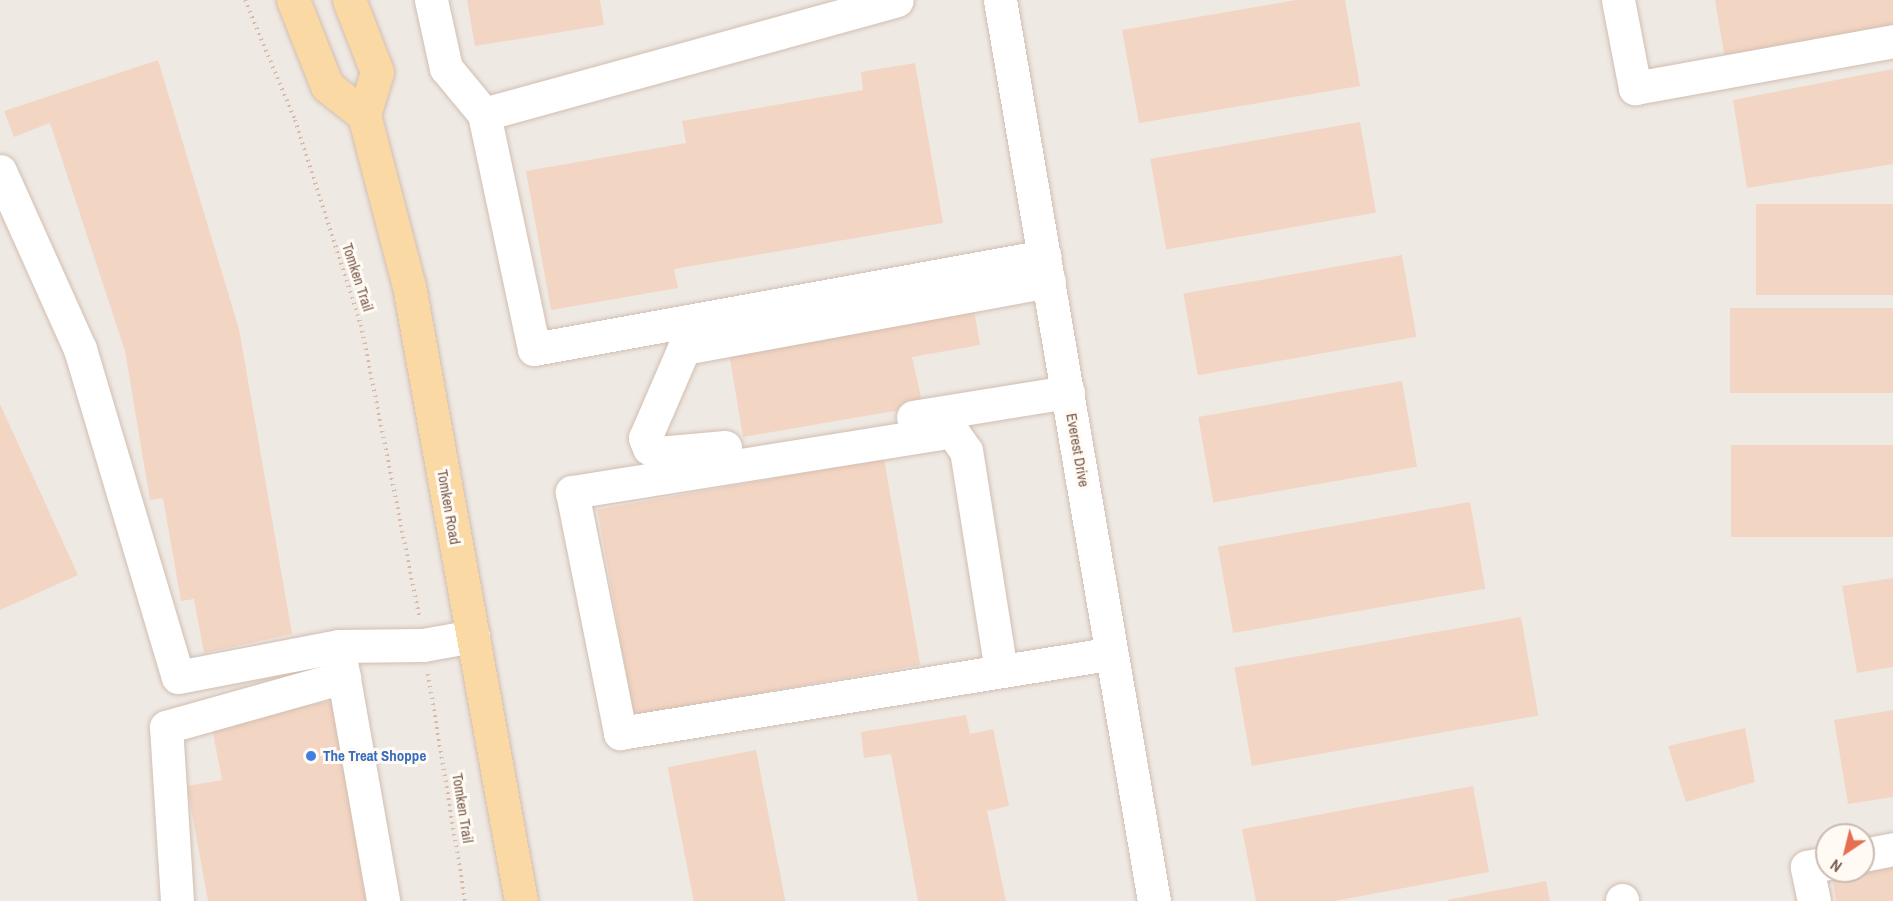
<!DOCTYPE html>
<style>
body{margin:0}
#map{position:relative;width:1893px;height:901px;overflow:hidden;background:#fdf6ec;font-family:"Archivo Narrow",sans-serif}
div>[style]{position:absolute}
.industrial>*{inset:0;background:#efe9e4}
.building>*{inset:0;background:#f3d5c3;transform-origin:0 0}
.path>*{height:4px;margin-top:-2px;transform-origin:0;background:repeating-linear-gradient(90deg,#d9b8a5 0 1.5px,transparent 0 6px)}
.roads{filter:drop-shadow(0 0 2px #d1beb0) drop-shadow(0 0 2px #d1beb0)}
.minor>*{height:33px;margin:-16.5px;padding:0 16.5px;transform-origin:16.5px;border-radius:16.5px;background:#fff}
.major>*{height:33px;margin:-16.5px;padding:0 16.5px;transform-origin:16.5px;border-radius:16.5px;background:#fbd9a5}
.dots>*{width:16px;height:16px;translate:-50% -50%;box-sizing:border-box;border:3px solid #fffaf3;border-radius:50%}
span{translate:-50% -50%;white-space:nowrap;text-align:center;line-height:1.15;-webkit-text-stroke:6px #fffaf3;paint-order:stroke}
.street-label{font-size:15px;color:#7a5c4d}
.shop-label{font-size:15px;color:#366cbe;font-weight:700}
.left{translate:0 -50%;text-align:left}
.north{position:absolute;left:1815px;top:823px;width:60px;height:60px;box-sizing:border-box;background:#fffaf3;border:2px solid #cabbb1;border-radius:50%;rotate:215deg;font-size:16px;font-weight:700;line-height:24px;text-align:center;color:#7a5c4d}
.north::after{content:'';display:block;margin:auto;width:21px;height:27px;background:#e76f51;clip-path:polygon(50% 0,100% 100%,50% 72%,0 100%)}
</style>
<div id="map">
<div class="industrial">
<div style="clip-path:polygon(evenodd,0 0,1893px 0,1893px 901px,0 901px,0 0,1827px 835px,1863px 835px,1863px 871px,1827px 871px,1827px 835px)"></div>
</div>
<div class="building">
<div style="clip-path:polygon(467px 0,600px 0,604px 25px,475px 46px)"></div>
<div style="clip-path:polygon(1296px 0,1345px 0,1360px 86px,1139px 123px,1122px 30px)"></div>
<div style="clip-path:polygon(1715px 0,1893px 0,1893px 30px,1725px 59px)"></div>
<div style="clip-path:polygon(158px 60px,239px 329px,292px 634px,204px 653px,194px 599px,181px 601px,163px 498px,150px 500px,125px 351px,50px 123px,14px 137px,4px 111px)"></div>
<div style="clip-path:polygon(915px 63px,943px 223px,674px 269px,678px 288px,551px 310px,526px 171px,686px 143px,682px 121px,863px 90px,861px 72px)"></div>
<div style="clip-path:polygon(1893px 69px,1893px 164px,1747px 188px,1733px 100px)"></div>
<div style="left:1360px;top:122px;width:92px;height:213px;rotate:80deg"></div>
<div style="left:1893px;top:204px;width:91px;height:137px;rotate:90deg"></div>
<div style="left:1402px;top:255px;width:83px;height:222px;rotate:80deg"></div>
<div style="clip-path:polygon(973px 304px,980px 345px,912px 357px,923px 406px,743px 437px,728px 347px)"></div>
<div style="left:1893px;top:308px;width:85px;height:163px;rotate:90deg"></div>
<div style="left:1402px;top:381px;width:87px;height:207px;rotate:80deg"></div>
<div style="clip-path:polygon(0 404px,78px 575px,0 610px)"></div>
<div style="left:1893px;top:445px;width:92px;height:162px;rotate:90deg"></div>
<div style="left:884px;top:459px;width:209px;height:291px;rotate:80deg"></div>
<div style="left:1470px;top:502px;width:88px;height:256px;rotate:80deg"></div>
<div style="clip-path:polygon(1893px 578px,1893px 667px,1857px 673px,1842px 586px)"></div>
<div style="left:1521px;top:617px;width:100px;height:291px;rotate:80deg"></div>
<div style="clip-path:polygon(333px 701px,368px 901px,208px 901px,187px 786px,222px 780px,211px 722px)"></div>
<div style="clip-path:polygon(1893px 710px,1893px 797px,1848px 804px,1834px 720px)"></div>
<div style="clip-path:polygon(966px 715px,970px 734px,993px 729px,1009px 806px,987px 811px,1006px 901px,918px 901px,891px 754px,864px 758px,861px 732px)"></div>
<div style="clip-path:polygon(1745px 728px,1755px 782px,1686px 802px,1668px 746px)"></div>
<div style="left:756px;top:750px;width:154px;height:90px;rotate:79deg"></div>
<div style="clip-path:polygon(1473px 786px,1489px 872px,1335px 901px,1256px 901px,1242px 829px)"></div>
<div style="clip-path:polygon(1893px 865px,1893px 901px,1836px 901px,1832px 876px)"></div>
<div style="clip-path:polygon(1546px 881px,1550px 901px,1448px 901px,1447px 900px)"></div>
</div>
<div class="path">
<div style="left:245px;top:0;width:130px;rotate:67.4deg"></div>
<div style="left:295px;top:120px;width:215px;rotate:72.2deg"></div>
<div style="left:361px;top:325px;width:297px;rotate:78.7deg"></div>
<div style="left:428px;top:674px;width:230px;rotate:80.7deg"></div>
</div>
<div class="roads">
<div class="minor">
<div style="left:431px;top:0;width:70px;rotate:77.6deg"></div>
<div style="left:446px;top:68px;width:60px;rotate:50.4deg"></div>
<div style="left:484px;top:114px;width:428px;rotate:-15.4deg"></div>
<div style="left:1000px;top:0;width:914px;rotate:80.3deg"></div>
<div style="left:1618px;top:0;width:90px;rotate:79.1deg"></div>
<div style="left:1635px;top:88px;width:262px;rotate:-10.3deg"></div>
<div style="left:484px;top:114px;width:240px;rotate:78deg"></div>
<div style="left:534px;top:349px;width:519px;rotate:-10.31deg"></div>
<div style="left:0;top:171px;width:195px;rotate:65.8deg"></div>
<div style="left:80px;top:349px;width:342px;rotate:73.4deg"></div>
<div style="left:178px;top:677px;width:164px;rotate:-10.9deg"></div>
<div style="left:339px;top:646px;width:84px;rotate:-0.7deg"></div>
<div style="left:423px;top:645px;width:51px;rotate:-10.2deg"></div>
<div style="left:913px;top:417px;width:157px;rotate:-9.2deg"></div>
<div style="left:725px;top:447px;width:67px;rotate:174.9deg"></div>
<div style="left:658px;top:453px;width:10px;rotate:-151deg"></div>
<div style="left:649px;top:448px;width:11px;rotate:-112deg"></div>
<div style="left:645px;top:438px;width:98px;rotate:-66.6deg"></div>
<div style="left:684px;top:348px;width:371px;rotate:-10.4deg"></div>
<div style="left:340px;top:656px;width:249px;rotate:80deg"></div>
<div style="left:1001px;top:671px;width:223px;rotate:-99deg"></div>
<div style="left:966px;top:451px;width:21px;rotate:-125deg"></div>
<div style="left:954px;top:434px;width:7px;rotate:-164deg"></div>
<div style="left:947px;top:432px;width:380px;rotate:170.9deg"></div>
<div style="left:572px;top:492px;width:246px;rotate:78.7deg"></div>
<div style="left:620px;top:733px;width:498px;rotate:-9.2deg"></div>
<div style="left:1863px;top:855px;width:31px;rotate:-11deg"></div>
<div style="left:1622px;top:900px;width:1px;rotate:90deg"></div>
<div style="left:177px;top:901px;width:174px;rotate:-93.6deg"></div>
<div style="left:166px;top:727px;width:185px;rotate:-15.7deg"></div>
<div style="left:1814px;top:901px;width:35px;rotate:-102deg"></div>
<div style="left:1807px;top:867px;width:20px;rotate:-11deg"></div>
</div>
<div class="major">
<div style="left:293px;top:0;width:92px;rotate:68.4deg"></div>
<div style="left:327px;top:86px;width:47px;rotate:38.1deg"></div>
<div style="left:349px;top:0;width:77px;rotate:68.7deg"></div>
<div style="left:377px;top:72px;width:45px;rotate:106.8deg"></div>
<div style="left:364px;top:115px;width:177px;rotate:75.3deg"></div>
<div style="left:409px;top:286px;width:625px;rotate:79.68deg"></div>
</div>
</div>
<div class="dots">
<div style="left:311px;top:756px;background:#3f7fe0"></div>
</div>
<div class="street-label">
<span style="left:358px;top:277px;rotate:72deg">Tomken Trail</span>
<span style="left:1078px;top:450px;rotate:80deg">Everest Drive</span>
<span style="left:449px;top:507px;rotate:80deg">Tomken Road</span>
<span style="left:463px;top:808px;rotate:81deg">Tomken Trail</span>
</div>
<div class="shop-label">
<span class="left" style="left:323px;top:756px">The Treat Shoppe</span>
</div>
<div class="north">N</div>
</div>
